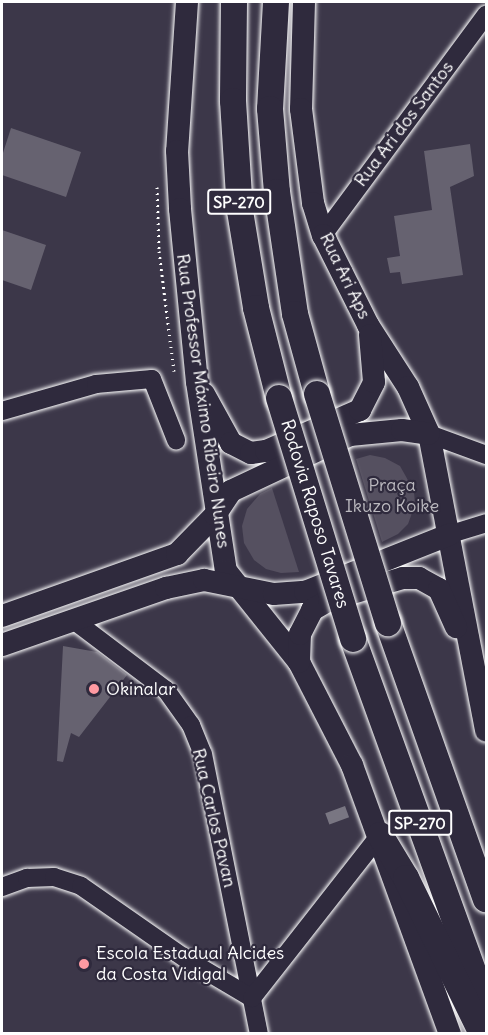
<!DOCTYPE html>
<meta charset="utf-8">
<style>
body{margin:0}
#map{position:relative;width:488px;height:1035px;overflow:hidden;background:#3c3749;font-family:Delius,sans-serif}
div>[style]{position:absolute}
.green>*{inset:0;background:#555060}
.water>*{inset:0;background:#797682;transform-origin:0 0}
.building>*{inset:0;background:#666270}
.path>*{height:3px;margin-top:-1.5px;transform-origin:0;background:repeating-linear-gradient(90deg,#fff 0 1.5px,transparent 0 6px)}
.roads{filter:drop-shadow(0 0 2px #fff) drop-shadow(0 0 2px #fff)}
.minor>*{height:18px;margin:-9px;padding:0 9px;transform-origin:9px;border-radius:9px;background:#2f2a3d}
.major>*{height:22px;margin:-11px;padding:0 11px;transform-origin:11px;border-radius:11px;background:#2f2a3d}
.highway>*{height:26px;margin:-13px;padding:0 13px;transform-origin:13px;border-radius:13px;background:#2f2a3d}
.bridges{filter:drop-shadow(0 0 2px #fff) drop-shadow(0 0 2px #fff)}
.highway-bridge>*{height:26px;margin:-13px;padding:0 13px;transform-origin:13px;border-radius:13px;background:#2f2a3d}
.dots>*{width:16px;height:16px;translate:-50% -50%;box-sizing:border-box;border:3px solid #2f2a3d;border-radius:50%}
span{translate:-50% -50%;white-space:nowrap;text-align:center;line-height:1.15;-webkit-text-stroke:4.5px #2f2a3d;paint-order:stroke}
.shield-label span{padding:2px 4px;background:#2f2a3d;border:2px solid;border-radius:4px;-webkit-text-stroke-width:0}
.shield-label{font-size:16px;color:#fff;font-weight:700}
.street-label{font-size:18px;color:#fff}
.park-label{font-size:18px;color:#bbb9bf}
.poi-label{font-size:18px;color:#fff}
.left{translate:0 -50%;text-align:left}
.frame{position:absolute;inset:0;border:3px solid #fff;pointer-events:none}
</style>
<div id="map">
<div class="green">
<div style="clip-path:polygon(370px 455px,385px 458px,400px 466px,414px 491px,415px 505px,408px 524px,398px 534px,382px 542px,356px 459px)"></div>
<div style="clip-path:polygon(272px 488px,299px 572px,281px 573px,266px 569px,254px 560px,244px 543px,242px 526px,247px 509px,260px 494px)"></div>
</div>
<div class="water">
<div style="left:345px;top:806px;width:12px;height:21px;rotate:70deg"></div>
</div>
<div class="building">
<div style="clip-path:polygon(11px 128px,81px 152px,66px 197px,2px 175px,2px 156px)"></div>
<div style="clip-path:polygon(470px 144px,474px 176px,450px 187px,463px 275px,402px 284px,400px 272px,390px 273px,387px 258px,400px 256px,394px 216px,432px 210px,424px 151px)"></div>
<div style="clip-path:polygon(2px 230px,46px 245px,31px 290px,2px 280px)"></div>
<div style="clip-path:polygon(63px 646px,97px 652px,127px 675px,79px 737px,71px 733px,63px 762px,57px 761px)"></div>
</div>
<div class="path">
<div style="left:157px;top:187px;width:64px;rotate:88.2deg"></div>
<div style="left:159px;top:251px;width:121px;rotate:82.9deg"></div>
</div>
<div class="roads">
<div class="minor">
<div style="left:323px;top:235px;width:274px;rotate:-53.5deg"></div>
<div style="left:2px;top:411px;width:98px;rotate:-16deg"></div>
<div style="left:96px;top:384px;width:56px;rotate:-5.1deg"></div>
<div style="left:152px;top:379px;width:66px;rotate:68.5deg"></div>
<div style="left:429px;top:434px;width:61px;rotate:20.2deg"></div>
<div style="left:451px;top:534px;width:37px;rotate:-17deg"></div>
<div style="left:72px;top:619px;width:118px;rotate:37.1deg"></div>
<div style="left:166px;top:690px;width:43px;rotate:54.5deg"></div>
<div style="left:191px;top:725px;width:31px;rotate:68deg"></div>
<div style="left:203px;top:754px;width:286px;rotate:78.7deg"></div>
<div style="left:2px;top:887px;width:27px;rotate:-20deg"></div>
<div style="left:27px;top:878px;width:27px;rotate:-2deg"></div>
<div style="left:54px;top:877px;width:28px;rotate:18deg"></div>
<div style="left:81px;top:886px;width:128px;rotate:34.8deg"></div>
<div style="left:186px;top:959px;width:77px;rotate:30.6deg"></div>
<div style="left:252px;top:998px;width:207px;rotate:-51.9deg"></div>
</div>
<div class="major">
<div style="left:187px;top:2px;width:149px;rotate:93.8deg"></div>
<div style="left:177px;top:151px;width:58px;rotate:87deg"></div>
<div style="left:180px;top:209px;width:174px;rotate:84.4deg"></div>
<div style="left:197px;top:382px;width:191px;rotate:81.3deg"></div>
<div style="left:226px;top:571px;width:117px;rotate:51.3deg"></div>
<div style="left:299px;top:662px;width:116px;rotate:62.8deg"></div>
<div style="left:352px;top:765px;width:286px;rotate:70deg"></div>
<div style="left:304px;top:2px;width:107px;rotate:91.6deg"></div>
<div style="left:301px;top:109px;width:95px;rotate:82.7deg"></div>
<div style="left:313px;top:203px;width:34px;rotate:73deg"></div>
<div style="left:323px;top:235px;width:101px;rotate:63.4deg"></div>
<div style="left:368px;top:325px;width:74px;rotate:57.2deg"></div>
<div style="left:408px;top:387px;width:51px;rotate:65.9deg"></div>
<div style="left:429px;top:434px;width:302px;rotate:79.1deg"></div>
<div style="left:204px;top:394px;width:56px;rotate:61.1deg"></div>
<div style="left:231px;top:443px;width:22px;rotate:27deg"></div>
<div style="left:251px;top:453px;width:15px;rotate:-8deg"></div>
<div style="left:266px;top:451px;width:103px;rotate:-23.6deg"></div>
<div style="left:360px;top:410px;width:31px;rotate:-63deg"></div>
<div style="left:374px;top:382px;width:47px;rotate:-94.9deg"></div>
<div style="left:2px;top:616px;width:186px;rotate:-19.5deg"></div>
<div style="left:177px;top:554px;width:54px;rotate:-45.7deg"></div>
<div style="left:215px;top:515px;width:29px;rotate:-56deg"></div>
<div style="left:231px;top:491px;width:132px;rotate:-25.2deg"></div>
<div style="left:350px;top:435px;width:52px;rotate:-5.5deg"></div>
<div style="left:402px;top:430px;width:27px;rotate:8deg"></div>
<div style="left:2px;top:645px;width:174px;rotate:-19.2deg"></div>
<div style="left:166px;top:588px;width:39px;rotate:-12deg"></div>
<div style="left:204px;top:580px;width:71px;rotate:11.3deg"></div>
<div style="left:274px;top:594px;width:31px;rotate:-4deg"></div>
<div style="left:305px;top:592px;width:157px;rotate:-21.7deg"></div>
<div style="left:299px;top:662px;width:28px;rotate:-88deg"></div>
<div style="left:300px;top:634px;width:27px;rotate:-63deg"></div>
<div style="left:312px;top:610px;width:20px;rotate:-30deg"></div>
<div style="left:329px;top:600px;width:77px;rotate:-16.6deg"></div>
<div style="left:403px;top:578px;width:16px"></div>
<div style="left:419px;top:578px;width:23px;rotate:29deg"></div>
<div style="left:439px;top:589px;width:42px;rotate:65.9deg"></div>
</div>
<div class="highway">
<div style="left:234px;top:2px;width:99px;rotate:90.6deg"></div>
<div style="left:233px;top:101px;width:110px;rotate:86.4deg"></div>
<div style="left:240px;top:211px;width:98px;rotate:80.6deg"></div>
<div style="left:256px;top:308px;width:93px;rotate:75.7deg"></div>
<div style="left:276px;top:2px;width:107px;rotate:93.2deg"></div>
<div style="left:270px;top:109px;width:83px;rotate:85.2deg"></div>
<div style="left:277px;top:192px;width:123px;rotate:81.6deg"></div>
<div style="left:295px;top:314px;width:83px;rotate:74.6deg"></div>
<div style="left:388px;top:623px;width:293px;rotate:70.5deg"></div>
<div style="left:353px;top:639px;width:391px;rotate:70.1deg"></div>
<div style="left:380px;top:835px;width:50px;rotate:58.8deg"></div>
<div style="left:406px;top:878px;width:174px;rotate:64deg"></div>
</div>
</div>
<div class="bridges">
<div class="highway-bridge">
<div style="left:317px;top:394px;width:240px;rotate:72.8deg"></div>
<div style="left:279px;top:398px;width:252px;rotate:72.9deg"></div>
</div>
</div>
<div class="dots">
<div style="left:94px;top:689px;background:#ff9aa2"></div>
<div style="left:84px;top:964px;background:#ff9aa2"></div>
</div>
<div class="shield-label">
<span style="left:239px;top:202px">SP-270</span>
<span style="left:420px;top:823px">SP-270</span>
</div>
<div class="street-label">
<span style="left:404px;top:124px;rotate:-53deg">Rua Ari dos Santos</span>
<span style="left:345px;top:276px;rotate:64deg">Rua Ari Aps</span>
<span style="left:203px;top:401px;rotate:82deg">Rua Professor Máximo Ribeiro Nunes</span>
<span style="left:315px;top:514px;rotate:73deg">Rodovia Raposo Tavares</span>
<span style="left:214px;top:818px;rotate:77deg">Rua Carlos Pavan</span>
</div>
<div class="park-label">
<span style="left:392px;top:496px">Praça<br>Ikuzo Koike</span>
</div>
<div class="poi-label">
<span class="left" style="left:106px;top:689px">Okinalar</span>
<span class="left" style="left:96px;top:964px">Escola Estadual Alcides<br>da Costa Vidigal</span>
</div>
<div class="frame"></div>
</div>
